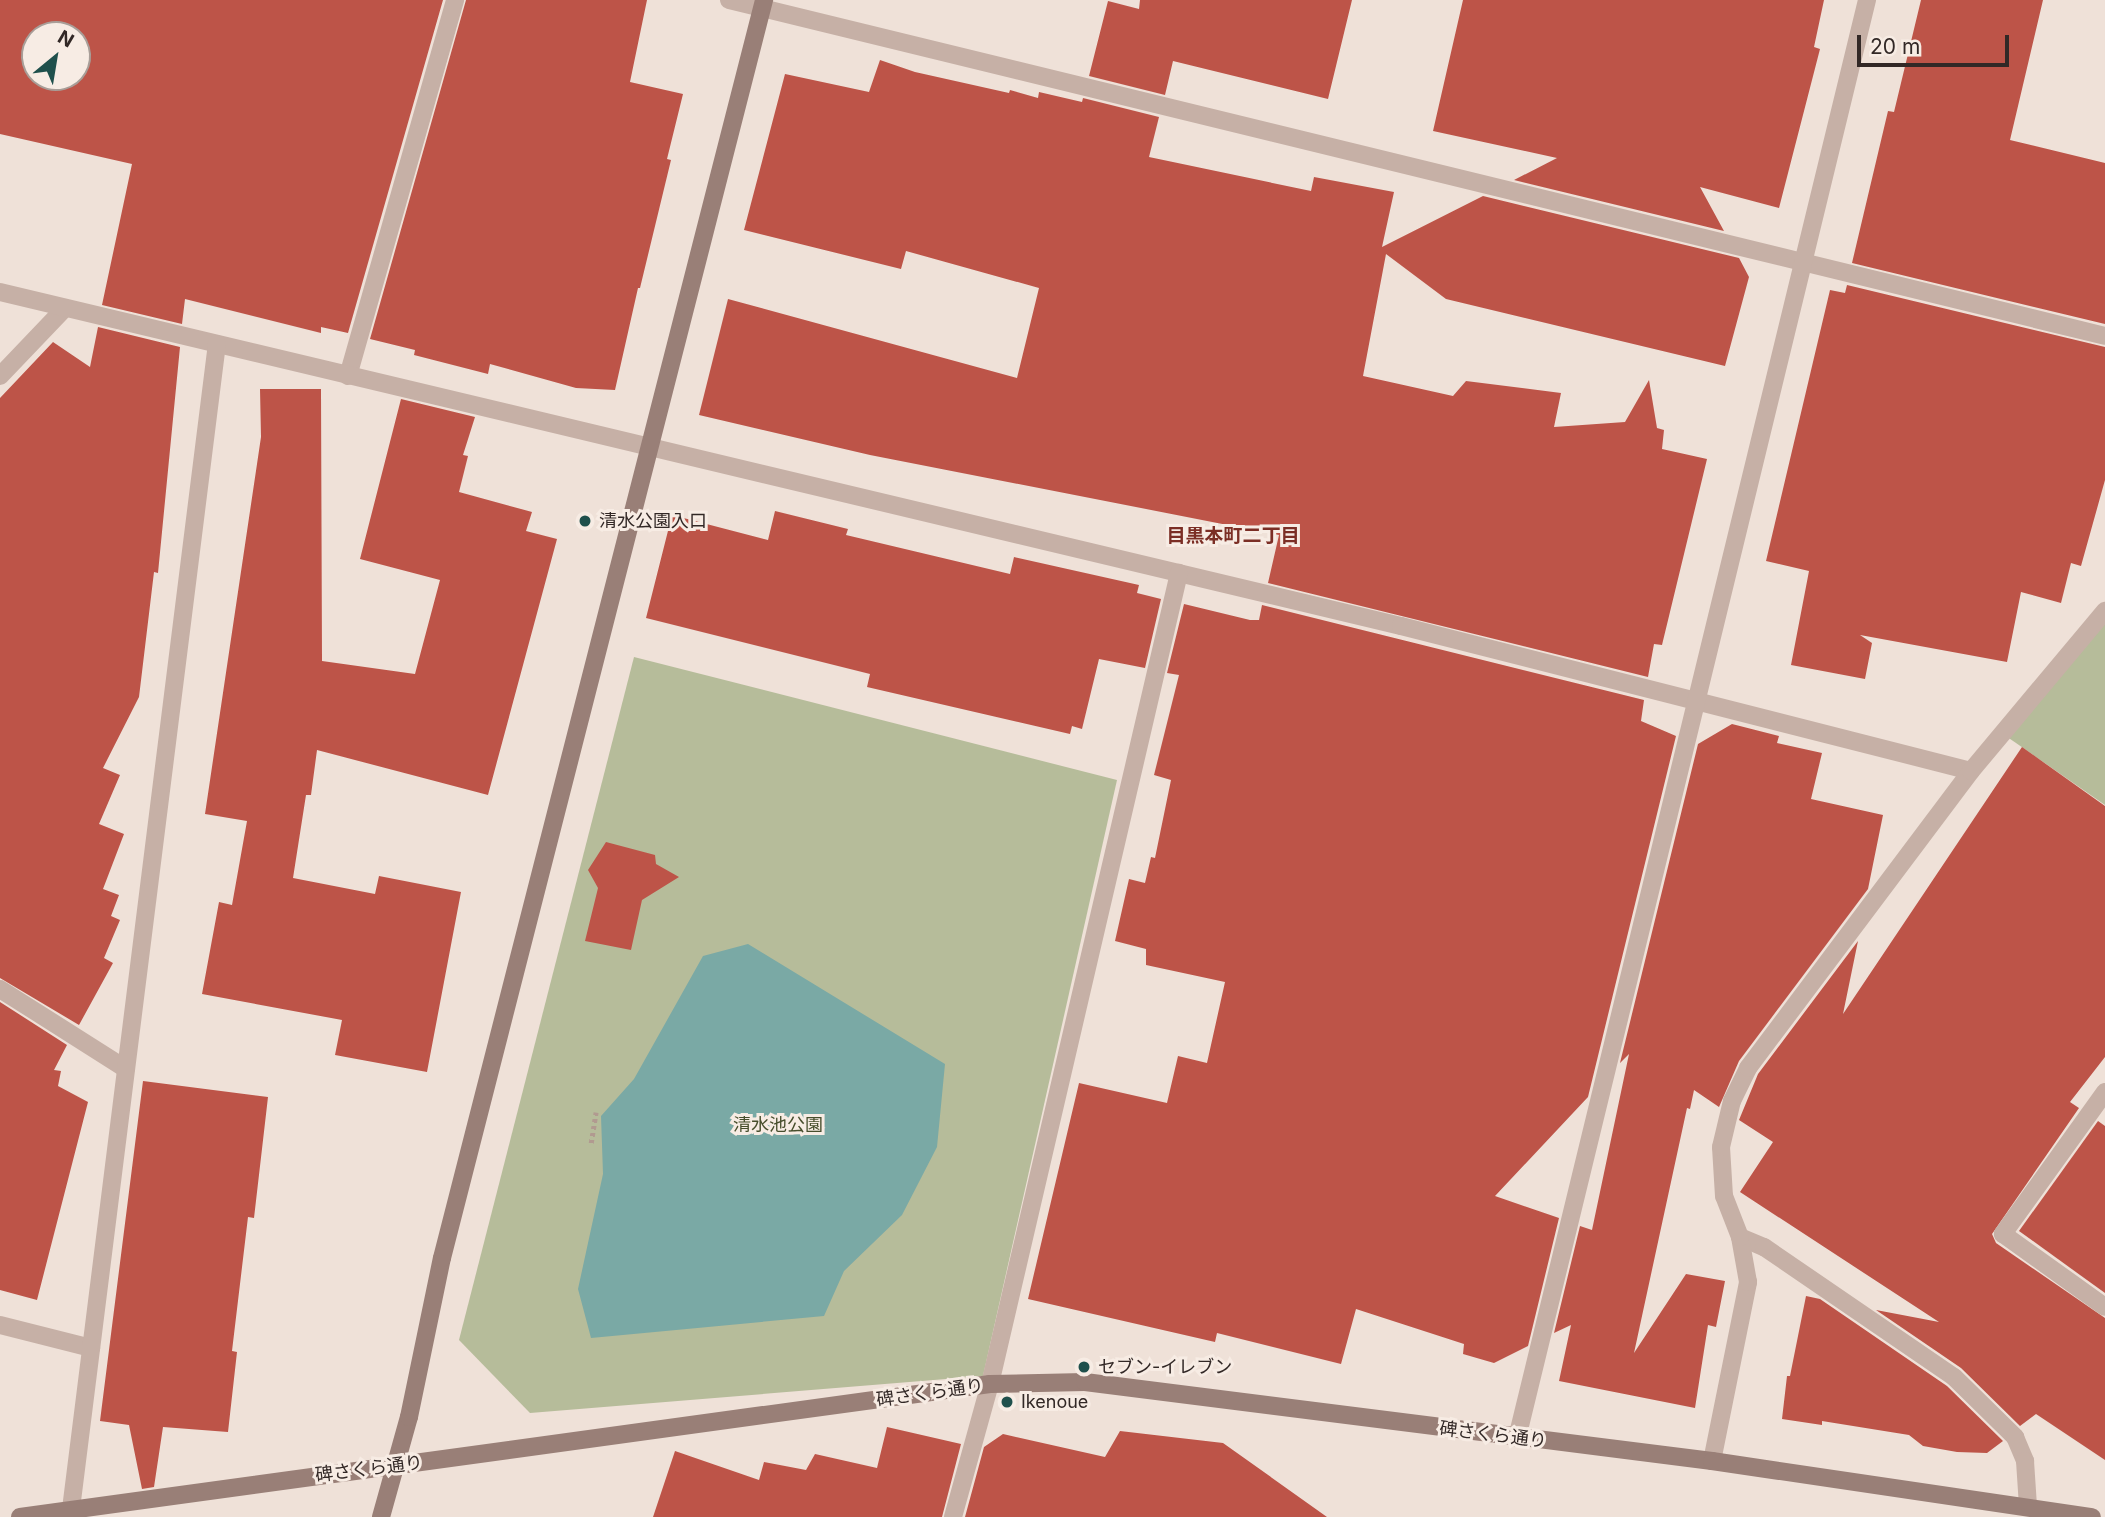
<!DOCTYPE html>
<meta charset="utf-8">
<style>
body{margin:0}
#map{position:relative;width:2105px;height:1517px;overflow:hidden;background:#efe1d8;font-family:Inter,"Noto Sans JP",sans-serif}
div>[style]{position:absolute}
.green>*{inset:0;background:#b6bc9a}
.water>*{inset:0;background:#7aa9a5}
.building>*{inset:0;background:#bd5448}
.path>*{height:4.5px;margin-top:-2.25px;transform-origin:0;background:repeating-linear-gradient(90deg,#b19a90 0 3.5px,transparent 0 7px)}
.lane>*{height:18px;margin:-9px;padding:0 9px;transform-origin:9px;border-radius:9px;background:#c6b0a6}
.street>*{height:18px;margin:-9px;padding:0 9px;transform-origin:9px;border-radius:9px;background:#c6b0a6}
.secondary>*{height:18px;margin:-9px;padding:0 9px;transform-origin:9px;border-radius:9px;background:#997f77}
.dots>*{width:19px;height:19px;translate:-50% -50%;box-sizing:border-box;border:4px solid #f7ece4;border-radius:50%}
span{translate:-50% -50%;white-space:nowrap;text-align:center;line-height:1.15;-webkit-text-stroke:6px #f7ece4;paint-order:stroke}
.poi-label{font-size:18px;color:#322826}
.left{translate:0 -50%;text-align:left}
.park-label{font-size:18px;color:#474e2c}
.street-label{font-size:18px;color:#322826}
.neighbourhood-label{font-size:19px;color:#7b2e25;font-weight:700}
.north{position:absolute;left:21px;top:21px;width:70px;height:70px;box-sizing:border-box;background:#f7ece4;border:2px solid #a89e98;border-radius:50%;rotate:30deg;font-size:19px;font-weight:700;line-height:28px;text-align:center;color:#322826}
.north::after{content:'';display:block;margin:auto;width:24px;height:32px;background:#1f504c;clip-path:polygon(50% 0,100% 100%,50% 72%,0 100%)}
.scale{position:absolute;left:1857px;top:35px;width:152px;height:32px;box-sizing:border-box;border:4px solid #322826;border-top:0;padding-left:9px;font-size:21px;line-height:24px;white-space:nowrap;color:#322826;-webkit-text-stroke:5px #f7ece4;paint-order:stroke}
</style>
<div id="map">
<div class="green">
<div style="clip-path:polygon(2105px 611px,2105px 805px,2003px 734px)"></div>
<div style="clip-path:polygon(634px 657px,1117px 780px,983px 1376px,530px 1413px,459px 1340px)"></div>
</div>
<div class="water">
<div style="clip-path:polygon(748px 944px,945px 1064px,937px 1147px,902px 1215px,844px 1271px,824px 1316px,591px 1338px,578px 1289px,603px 1174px,601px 1116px,634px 1079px,703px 956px)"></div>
</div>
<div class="building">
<div style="clip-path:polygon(evenodd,0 0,443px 0,348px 333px,321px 327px,321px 333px,185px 299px,182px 324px,102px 305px,132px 164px,0 134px,0 0,35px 35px,77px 35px,77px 77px,35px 77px,35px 35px)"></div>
<div style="clip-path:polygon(466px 0,647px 0,630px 82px,683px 94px,667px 159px,671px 160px,640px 288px,638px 288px,615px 390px,576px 388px,490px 364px,488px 374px,414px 355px,415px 350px,370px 339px)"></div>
<div style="clip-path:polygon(1140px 0,1352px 0,1328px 99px,1173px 61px,1165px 95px,1089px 76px,1108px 1px,1139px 9px)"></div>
<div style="clip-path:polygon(1463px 0,1824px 0,1814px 47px,1820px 49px,1779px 208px,1700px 187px,1724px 231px,1514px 180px,1557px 158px,1433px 131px)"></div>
<div style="clip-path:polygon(1921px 0,2043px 0,2010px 140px,2105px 163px,2105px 324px,1852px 263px,1888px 111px,1894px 112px)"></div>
<div style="clip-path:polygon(880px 60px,915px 72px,1009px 93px,1010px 90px,1038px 98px,1039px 92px,1082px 102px,1083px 98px,1159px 117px,1149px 157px,1311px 191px,1314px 177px,1394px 192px,1382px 247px,1483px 196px,1739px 258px,1749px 277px,1725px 366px,1446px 299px,1386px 254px,1363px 376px,1453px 396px,1466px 381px,1561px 393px,1554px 427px,1625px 422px,1649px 380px,1657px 428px,1664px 430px,1662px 449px,1707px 459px,1662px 645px,1654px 644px,1648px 677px,1268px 583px,1279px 535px,870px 455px,699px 415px,728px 299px,1017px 378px,1039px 288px,906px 251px,901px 269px,744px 230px,785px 74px,869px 92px)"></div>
<div style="clip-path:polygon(1847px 285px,2105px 347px,2105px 480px,2081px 566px,2071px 563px,2061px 603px,2021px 592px,2007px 662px,1860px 635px,1872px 643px,1865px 679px,1791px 665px,1809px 571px,1766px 561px,1830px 290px,1845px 293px)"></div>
<div style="clip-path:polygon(98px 327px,180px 347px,158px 573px,154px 572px,139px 697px,103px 768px,120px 775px,99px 824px,124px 834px,103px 889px,119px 895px,111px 916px,120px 920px,104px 958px,113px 963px,79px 1025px,0 978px,0 398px,53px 342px,90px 367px)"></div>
<div style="clip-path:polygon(260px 389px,321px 389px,322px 661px,415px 674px,440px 580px,360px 559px,401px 399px,475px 417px,463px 455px,468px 456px,459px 492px,532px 512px,526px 531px,557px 539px,488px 795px,317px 750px,311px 795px,306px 795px,293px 878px,375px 894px,379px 876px,461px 892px,427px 1072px,335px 1055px,342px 1020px,202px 994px,219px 902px,232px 905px,247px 821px,205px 814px,261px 437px)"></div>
<div style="clip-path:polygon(775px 511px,848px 529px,846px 535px,1010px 574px,1014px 557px,1139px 585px,1137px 593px,1161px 599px,1145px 668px,1099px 659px,1082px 729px,1072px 726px,1070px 734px,867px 687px,870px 674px,646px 618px,672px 515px,768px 540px)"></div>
<div style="clip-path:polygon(1184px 604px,1250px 620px,1259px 620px,1262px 605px,1644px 700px,1641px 721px,1676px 736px,1588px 1097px,1495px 1196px,1559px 1218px,1528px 1346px,1494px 1363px,1463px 1354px,1464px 1344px,1356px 1309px,1341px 1364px,1217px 1333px,1215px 1342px,1028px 1299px,1079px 1083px,1167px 1103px,1178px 1056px,1207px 1063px,1225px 982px,1146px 965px,1146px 949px,1115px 941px,1129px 879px,1145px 883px,1151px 857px,1155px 858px,1171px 780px,1154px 775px,1179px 675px,1167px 673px)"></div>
<div style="clip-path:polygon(1732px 724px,1779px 736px,1777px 743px,1822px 753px,1811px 799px,1883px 815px,1868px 889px,1739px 1061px,1719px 1107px,1694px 1090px,1690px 1109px,1687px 1108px,1634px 1353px,1686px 1274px,1725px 1281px,1716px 1327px,1708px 1325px,1695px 1408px,1559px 1381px,1571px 1325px,1554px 1333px,1580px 1226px,1592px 1230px,1629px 1054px,1620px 1063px,1698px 744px)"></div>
<div style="clip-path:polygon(2022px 747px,2105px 806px,2105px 1057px,2070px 1102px,2079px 1108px,1992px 1234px,1996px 1243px,2105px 1318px,2105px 1460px,2036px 1414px,2020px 1426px,1961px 1368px,1876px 1310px,1939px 1322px,1740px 1192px,1773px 1142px,1739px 1120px,1758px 1074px,1858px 941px,1843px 1014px)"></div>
<div style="clip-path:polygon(606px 842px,655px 855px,656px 864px,679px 877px,642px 900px,631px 950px,585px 941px,598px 888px,588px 870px)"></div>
<div style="clip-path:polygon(0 1002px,67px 1045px,54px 1070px,61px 1071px,58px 1086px,88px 1102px,37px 1300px,0 1290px)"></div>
<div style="clip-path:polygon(143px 1081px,268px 1097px,254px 1218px,248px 1217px,232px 1351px,237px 1352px,228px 1432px,163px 1427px,154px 1487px,142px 1489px,129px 1425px,100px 1421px)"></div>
<div style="clip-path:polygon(2098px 1121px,2105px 1126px,2105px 1293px,2019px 1231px)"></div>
<div style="clip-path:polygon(1806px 1296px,1820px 1299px,1947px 1386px,2003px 1441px,1987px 1453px,1957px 1452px,1923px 1446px,1909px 1435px,1822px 1421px,1822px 1425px,1782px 1419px,1787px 1376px,1790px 1376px)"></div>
<div style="clip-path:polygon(887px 1427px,961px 1444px,942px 1517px,653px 1517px,675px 1451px,759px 1480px,764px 1462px,806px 1470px,815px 1454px,877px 1468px)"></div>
<div style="clip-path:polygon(1120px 1431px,1223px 1443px,1327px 1517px,965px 1517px,984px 1447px,1003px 1434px,1105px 1457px)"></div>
</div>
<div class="path">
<div style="left:591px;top:1143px;width:31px;rotate:-81deg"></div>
</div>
<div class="lane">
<div style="left:0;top:376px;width:94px;rotate:-46.3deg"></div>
<div style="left:348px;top:376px;width:391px;rotate:-74.1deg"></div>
<div style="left:0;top:989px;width:149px;rotate:32.4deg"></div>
<div style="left:2105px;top:1092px;width:175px;rotate:125.7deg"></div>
<div style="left:2003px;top:1234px;width:125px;rotate:35.6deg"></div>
<div style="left:1740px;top:1237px;width:26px;rotate:23deg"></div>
<div style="left:1764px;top:1247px;width:230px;rotate:34.4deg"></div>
<div style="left:1954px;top:1377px;width:86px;rotate:44.5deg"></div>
<div style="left:2015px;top:1437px;width:26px;rotate:67deg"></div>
<div style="left:2025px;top:1461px;width:45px;rotate:86.2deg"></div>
</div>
<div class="street">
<div style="left:729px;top:0;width:1416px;rotate:13.72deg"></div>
<div style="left:0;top:292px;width:1440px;rotate:13.41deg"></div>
<div style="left:1401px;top:626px;width:588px;rotate:14.27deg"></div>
<div style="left:0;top:1325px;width:94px;rotate:14.2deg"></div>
<div style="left:1517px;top:1438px;width:1480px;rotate:-76.32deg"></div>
<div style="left:1712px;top:1461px;width:183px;rotate:-78.6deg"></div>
<div style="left:1748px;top:1282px;width:46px;rotate:-100.1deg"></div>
<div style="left:1740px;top:1237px;width:44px;rotate:-111.3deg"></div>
<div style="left:1724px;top:1196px;width:49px;rotate:-93.5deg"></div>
<div style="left:1721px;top:1147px;width:47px;rotate:-76.6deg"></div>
<div style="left:1732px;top:1101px;width:37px;rotate:-64deg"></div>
<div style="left:1748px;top:1068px;width:371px;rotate:-53.1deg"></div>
<div style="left:1971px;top:771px;width:209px;rotate:-50.1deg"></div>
<div style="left:71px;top:1509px;width:1174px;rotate:-82.86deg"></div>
<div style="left:953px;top:1517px;width:138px;rotate:-74.5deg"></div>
<div style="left:990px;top:1384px;width:833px;rotate:-76.88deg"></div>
</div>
<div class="secondary">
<div style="left:20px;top:1517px;width:979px;rotate:-7.81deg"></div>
<div style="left:990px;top:1384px;width:95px;rotate:-1.2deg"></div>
<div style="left:1085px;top:1382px;width:632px;rotate:7.18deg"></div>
<div style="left:1712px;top:1461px;width:384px;rotate:8.4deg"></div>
<div style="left:381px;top:1517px;width:104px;rotate:-74.4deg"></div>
<div style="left:409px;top:1417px;width:162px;rotate:-78.3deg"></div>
<div style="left:442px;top:1258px;width:1299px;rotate:-75.64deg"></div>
</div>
<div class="dots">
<div style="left:585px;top:521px;background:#1f504c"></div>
<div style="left:1084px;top:1367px;background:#1f504c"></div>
<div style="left:1007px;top:1402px;background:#1f504c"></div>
</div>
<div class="poi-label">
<span class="left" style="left:599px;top:521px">清水公園入口</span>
<span class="left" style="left:1098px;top:1367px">セブン-イレブン</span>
<span class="left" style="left:1021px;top:1402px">Ikenoue</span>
</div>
<div class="park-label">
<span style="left:778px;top:1125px">清水池公園</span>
</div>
<div class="street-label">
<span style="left:930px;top:1393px;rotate:-8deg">碑さくら通り</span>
<span style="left:1493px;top:1435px;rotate:7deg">碑さくら通り</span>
<span style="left:369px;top:1469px;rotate:-7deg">碑さくら通り</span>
</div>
<div class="neighbourhood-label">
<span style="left:1233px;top:536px">目黒本町二丁目</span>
</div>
<div class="north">N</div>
<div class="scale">20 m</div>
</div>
